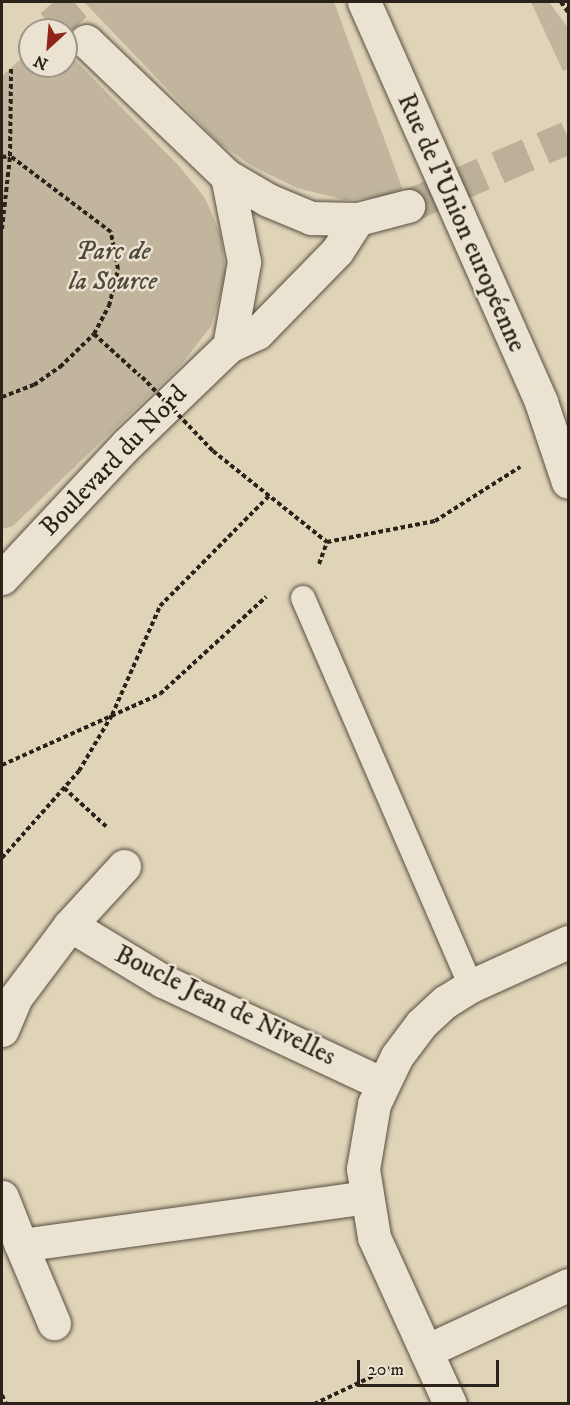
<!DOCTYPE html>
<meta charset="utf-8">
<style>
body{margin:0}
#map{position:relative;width:570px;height:1405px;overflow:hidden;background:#e0d4b8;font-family:"IM FELL DW Pica",serif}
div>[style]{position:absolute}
.green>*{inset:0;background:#c1b69d}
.secondary-tunnel>*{height:33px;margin-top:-16.5px;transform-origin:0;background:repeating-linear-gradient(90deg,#bcb198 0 33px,transparent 0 49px)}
.path>*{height:4px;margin-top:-2px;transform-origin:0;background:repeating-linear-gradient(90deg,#2b231a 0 4.5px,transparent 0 7.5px)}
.roads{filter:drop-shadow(0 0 2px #584f42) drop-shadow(0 0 2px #584f42)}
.lane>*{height:24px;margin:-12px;padding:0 12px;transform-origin:12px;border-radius:12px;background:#ebe3d1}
.street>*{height:33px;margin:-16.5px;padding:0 16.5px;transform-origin:16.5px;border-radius:16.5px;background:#ebe3d1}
.secondary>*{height:33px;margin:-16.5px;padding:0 16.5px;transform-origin:16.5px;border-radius:16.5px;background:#ebe3d1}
.path-bridge>*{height:4px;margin-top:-2px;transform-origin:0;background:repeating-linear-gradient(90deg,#2b231a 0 4.5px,transparent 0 7.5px)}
span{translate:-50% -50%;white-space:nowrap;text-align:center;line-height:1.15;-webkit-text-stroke:5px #ebe3d1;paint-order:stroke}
.street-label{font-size:26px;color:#2b231a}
.park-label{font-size:26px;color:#50483b;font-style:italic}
.frame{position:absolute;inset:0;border:3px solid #2b231a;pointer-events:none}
.north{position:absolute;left:18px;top:18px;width:60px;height:60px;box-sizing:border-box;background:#ebe3d1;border:2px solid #9e9688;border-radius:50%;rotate:206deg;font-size:16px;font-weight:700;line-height:24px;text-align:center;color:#2b231a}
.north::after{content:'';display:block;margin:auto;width:21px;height:27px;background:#8f2418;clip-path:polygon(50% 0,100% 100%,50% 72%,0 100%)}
.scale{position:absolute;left:357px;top:1360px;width:142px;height:27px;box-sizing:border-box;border:3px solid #2b231a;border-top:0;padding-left:8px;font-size:18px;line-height:21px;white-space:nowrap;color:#2b231a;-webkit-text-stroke:4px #ebe3d1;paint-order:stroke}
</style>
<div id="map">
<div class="green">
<div style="clip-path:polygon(84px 2px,334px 2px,403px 190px,382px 197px,345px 200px,297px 188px,252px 166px,218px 142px)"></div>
<div style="clip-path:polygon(531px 2px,549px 2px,568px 28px,568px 69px,563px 71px)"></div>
<div style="clip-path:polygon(30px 51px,30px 66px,66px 66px,66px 51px,180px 167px,205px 198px,221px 235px,226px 277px,211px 326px,182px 364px,13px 526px,2px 529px,2px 76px)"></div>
</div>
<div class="secondary-tunnel">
<div style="left:53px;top:2px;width:51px;rotate:49.8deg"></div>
<div style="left:408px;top:206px;width:174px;rotate:-23.3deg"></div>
</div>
<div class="path">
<div style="left:561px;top:2px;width:12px;rotate:55deg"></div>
<div style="left:2px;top:157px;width:8px;rotate:-7deg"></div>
<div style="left:2px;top:229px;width:73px;rotate:-83.7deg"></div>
<div style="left:10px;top:156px;width:88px;rotate:-89.3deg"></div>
<div style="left:94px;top:334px;width:62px;rotate:42.4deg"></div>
<div style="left:2px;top:397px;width:34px;rotate:-21deg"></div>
<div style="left:34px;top:385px;width:32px;rotate:-35deg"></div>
<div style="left:60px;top:367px;width:47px;rotate:-44.1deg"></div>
<div style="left:94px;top:334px;width:32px;rotate:-62deg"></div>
<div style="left:109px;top:306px;width:38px;rotate:-76deg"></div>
<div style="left:118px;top:269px;width:38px;rotate:-101deg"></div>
<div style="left:111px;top:232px;width:126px;rotate:-143deg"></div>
<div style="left:213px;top:451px;width:146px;rotate:38.6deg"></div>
<div style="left:327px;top:542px;width:110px;rotate:-11deg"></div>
<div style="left:435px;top:521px;width:101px;rotate:-32.4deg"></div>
<div style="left:319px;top:564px;width:23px;rotate:-70deg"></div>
<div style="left:2px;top:765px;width:173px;rotate:-24.2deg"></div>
<div style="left:160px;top:694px;width:144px;rotate:-42.5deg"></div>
<div style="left:64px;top:788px;width:59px;rotate:42.3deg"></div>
<div style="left:2px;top:858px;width:116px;rotate:-48.5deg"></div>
<div style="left:79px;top:771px;width:65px;rotate:-59.5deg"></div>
<div style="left:112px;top:715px;width:119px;rotate:-66.2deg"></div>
<div style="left:160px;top:606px;width:155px;rotate:-45.3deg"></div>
<div style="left:2px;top:1395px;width:10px;rotate:66deg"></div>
<div style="left:314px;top:1404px;width:84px;rotate:-25.3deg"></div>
</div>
<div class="roads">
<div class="lane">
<div style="left:303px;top:598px;width:423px;rotate:66.6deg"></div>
</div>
<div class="street">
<div style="left:364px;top:2px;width:437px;rotate:66.1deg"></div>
<div style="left:541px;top:402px;width:84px;rotate:71.4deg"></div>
<div style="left:70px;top:925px;width:80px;rotate:-47.5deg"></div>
<div style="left:2px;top:1030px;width:36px;rotate:-67deg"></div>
<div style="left:16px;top:997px;width:90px;rotate:-53.1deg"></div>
<div style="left:70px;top:925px;width:109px;rotate:31.1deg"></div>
<div style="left:163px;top:981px;width:243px;rotate:25.1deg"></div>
<div style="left:2px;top:1197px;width:52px;rotate:68.4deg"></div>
<div style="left:21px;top:1245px;width:347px;rotate:-7.9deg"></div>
<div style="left:21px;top:1245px;width:85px;rotate:67.1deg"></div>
<div style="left:426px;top:1351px;width:157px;rotate:-24.9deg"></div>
<div style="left:450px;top:1404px;width:183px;rotate:-114.5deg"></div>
<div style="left:374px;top:1237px;width:69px;rotate:-99.2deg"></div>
<div style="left:363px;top:1169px;width:66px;rotate:-80.4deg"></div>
<div style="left:374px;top:1104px;width:53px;rotate:-64.4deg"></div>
<div style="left:397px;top:1056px;width:40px;rotate:-53deg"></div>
<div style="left:421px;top:1024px;width:33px;rotate:-43deg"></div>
<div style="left:445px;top:1002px;width:31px;rotate:-32deg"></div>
<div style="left:471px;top:986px;width:107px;rotate:-24.4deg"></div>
</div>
<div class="secondary">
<div style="left:86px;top:41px;width:195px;rotate:43.8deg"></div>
<div style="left:227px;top:176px;width:48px;rotate:30.3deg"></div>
<div style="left:268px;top:200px;width:47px;rotate:22.7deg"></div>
<div style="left:311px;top:218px;width:47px;rotate:1.2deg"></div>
<div style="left:358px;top:219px;width:52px;rotate:-14.6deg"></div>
<div style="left:227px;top:176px;width:88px;rotate:78.8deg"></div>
<div style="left:244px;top:262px;width:85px;rotate:100.1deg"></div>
<div style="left:2px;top:578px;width:182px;rotate:-47deg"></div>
<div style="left:126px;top:445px;width:143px;rotate:-43.9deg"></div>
<div style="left:229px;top:346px;width:31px;rotate:-25deg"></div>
<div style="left:257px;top:333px;width:115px;rotate:-45.7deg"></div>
<div style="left:337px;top:251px;width:38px;rotate:-57deg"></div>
</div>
</div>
<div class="path-bridge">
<div style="left:142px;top:377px;width:103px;rotate:46.2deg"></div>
</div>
<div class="street-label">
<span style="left:461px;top:223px;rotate:66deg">Rue de l'Union européenne</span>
<span style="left:114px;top:461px;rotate:-46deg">Boulevard du Nord</span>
<span style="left:225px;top:1006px;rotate:26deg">Boucle Jean de Nivelles</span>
</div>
<div class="park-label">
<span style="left:113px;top:267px">Parc de<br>la Source</span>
</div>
<div class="frame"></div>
<div class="north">N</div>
<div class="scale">20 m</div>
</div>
